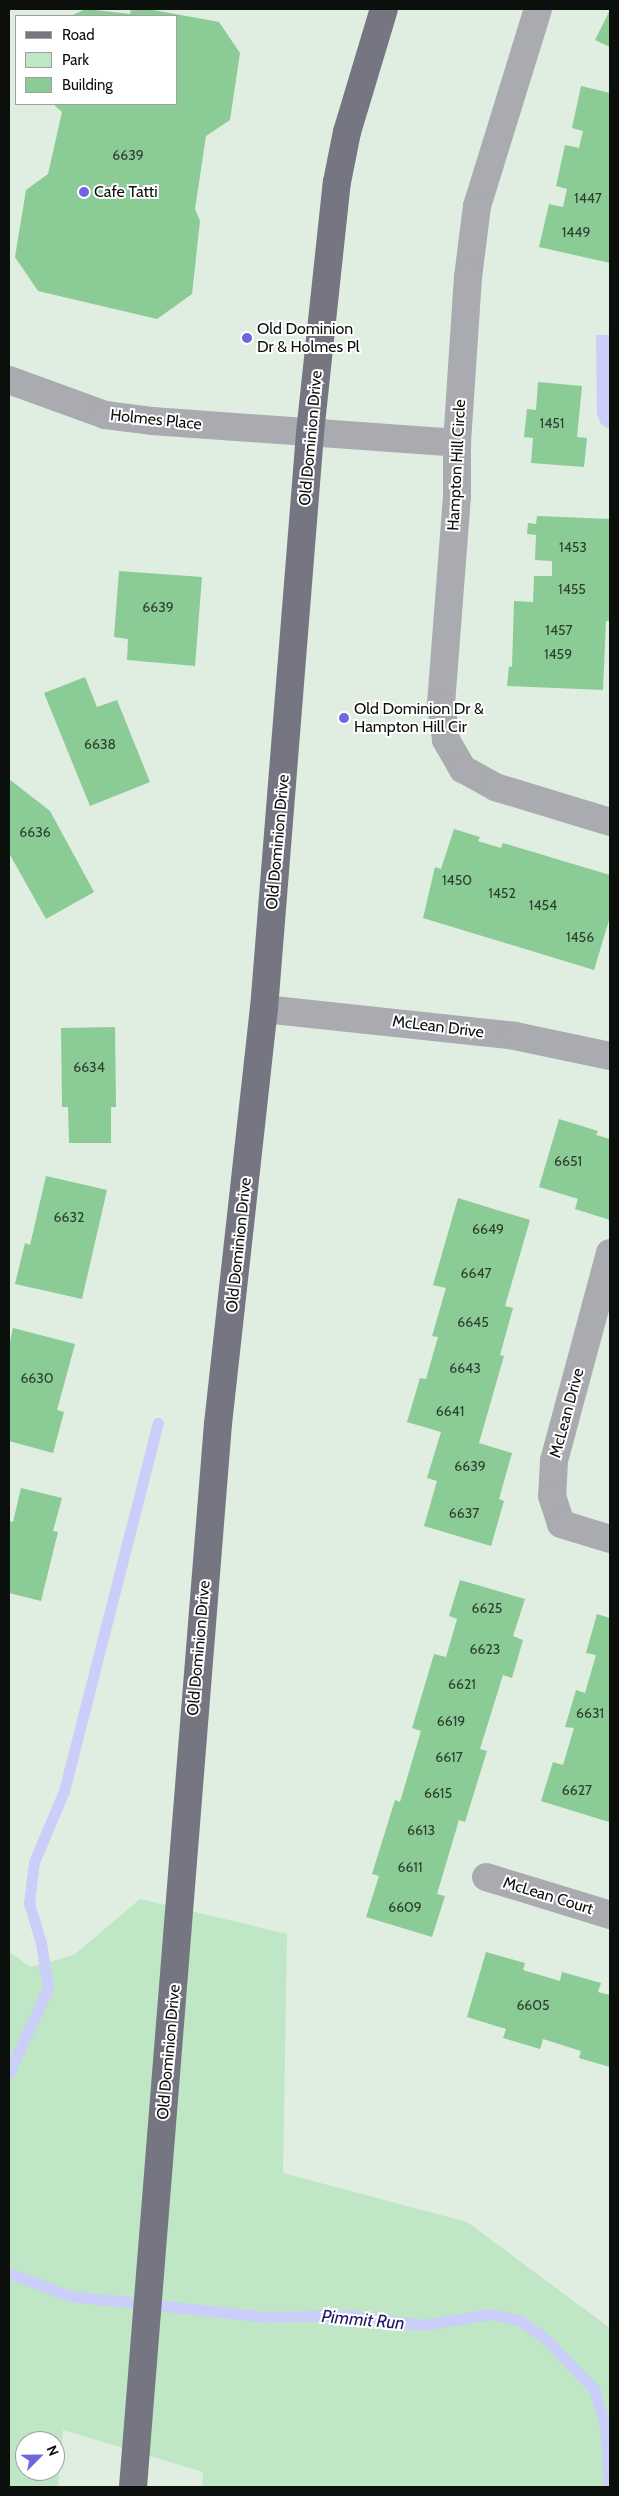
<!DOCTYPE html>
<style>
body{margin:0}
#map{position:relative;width:619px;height:2496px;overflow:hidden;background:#e0ede1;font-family:Cabin,sans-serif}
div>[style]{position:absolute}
.green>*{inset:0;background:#bfe7c5}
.water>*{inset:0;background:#cbcef9}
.stream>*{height:11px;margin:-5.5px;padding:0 5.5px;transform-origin:5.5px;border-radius:5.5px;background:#cbcef9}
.building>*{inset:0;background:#8bcb96}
.minor>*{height:28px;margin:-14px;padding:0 14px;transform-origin:14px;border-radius:14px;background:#aaaab1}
.major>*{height:28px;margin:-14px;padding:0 14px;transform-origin:14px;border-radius:14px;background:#757682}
.dots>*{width:14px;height:14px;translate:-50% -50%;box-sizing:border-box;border:2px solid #fff;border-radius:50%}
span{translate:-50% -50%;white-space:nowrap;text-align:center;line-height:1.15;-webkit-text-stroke:4px #fff;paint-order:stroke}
.number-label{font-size:14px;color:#2c3f2f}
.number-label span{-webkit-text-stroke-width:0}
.poi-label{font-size:16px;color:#0c100d}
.left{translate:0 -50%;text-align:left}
.street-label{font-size:16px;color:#0c100d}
.water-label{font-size:18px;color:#251766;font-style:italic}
.frame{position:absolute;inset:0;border:10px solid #0c100d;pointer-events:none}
.legend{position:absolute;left:15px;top:15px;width:162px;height:90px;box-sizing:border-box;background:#fff;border:1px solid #9e9f9e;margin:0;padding:6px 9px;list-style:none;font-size:15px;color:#0c100d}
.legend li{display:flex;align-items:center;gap:10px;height:25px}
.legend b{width:25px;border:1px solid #9e9f9e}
.north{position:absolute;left:15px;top:2431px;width:50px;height:50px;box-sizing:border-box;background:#fff;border:1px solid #9e9f9e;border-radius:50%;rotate:67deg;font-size:14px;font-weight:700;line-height:20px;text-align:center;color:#0c100d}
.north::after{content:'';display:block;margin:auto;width:18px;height:22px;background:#6e65df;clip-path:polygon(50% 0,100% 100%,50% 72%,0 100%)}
</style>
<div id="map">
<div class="green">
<div style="clip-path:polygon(evenodd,140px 1899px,287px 1934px,283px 2173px,467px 2222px,610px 2328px,610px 2487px,202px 2487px,203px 2472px,63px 2430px,58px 2487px,9px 2487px,9px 1952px,31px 1967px,74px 1955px,140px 1899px,25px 2441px,55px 2441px,55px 2471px,25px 2471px,25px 2441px)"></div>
</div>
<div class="water">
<div style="clip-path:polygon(596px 335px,610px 335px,610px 430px,601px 424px,597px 414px)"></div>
</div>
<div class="stream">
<div style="left:9px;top:2073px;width:94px;rotate:-65.4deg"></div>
<div style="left:48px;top:1988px;width:46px;rotate:-98.8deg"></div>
<div style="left:41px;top:1943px;width:42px;rotate:-106.7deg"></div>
<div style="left:29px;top:1903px;width:41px;rotate:-83deg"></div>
<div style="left:34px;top:1862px;width:77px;rotate:-67.1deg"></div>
<div style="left:64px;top:1791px;width:380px;rotate:-75.7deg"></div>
<div style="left:9px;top:2273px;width:65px;rotate:20.7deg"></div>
<div style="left:70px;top:2296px;width:198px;rotate:6.1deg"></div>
<div style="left:267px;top:2317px;width:81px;rotate:-1.4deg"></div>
<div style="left:348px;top:2315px;width:74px;rotate:7.8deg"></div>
<div style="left:421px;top:2325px;width:72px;rotate:-8.8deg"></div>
<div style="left:492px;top:2314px;width:28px;rotate:13deg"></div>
<div style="left:519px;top:2320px;width:33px;rotate:35deg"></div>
<div style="left:546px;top:2339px;width:69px;rotate:46.2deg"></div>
<div style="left:594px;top:2389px;width:38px;rotate:73deg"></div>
<div style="left:605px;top:2425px;width:62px;rotate:86.3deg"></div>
</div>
<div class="building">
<div style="clip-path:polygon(86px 9px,130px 14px,131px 9px,148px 9px,219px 22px,240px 53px,230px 120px,206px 136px,195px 209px,200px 221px,192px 294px,157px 319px,38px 291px,15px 257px,26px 190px,48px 174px,62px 112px,53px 104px,176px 104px,176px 16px,70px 16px)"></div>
<div style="clip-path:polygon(610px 10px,610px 47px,595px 40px)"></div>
<div style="clip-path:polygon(581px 86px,610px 93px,610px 263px,539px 247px,549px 204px,563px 207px,567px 189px,556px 186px,565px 145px,579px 148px,583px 131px,572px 128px)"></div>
<div style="clip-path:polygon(538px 382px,582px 386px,577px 437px,587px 438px,584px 467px,531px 463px,533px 438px,524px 437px,527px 409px,536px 410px)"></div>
<div style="clip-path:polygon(537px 516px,610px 519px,610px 621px,606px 621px,603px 690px,507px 686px,509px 666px,512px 667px,514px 601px,533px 602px,534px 576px,552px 576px,552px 561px,535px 560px,536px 535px,527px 534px,528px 523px,536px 524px)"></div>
<div style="clip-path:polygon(119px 571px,202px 577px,195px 666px,127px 660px,128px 639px,114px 637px)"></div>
<div style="clip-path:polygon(85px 677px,97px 707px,117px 700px,150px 782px,90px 806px,44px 693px)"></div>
<div style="clip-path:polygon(9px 779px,50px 811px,94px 892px,46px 919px,9px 853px)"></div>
<div style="clip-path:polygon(454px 829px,480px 837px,478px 841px,501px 848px,503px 843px,610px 875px,610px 917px,594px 970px,423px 918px,435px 867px,441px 869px)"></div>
<div style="clip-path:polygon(115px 1027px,116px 1107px,111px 1107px,111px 1143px,69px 1143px,68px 1107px,62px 1107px,61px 1028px)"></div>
<div style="clip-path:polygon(559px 1119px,598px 1131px,596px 1135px,610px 1139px,610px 1220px,575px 1209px,578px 1199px,539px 1187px)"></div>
<div style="clip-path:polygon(46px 1176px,107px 1190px,82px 1299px,15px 1284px,25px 1243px,30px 1245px)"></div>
<div style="clip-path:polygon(458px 1198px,530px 1220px,505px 1306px,513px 1308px,500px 1355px,504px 1356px,479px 1443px,512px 1453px,499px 1499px,504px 1501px,491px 1546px,424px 1526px,437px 1481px,427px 1478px,441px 1432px,407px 1422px,420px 1378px,426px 1379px,438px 1337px,432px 1336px,446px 1288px,433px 1285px)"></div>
<div style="clip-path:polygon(13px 1328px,75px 1344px,57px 1410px,64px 1412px,53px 1453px,9px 1441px,9px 1346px)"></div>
<div style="clip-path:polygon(21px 1488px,62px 1498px,53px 1531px,58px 1532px,41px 1601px,9px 1593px,9px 1521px,13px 1522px)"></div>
<div style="clip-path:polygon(460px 1580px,525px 1599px,513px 1636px,523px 1640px,512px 1678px,503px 1675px,480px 1749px,487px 1751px,465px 1822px,459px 1820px,437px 1894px,445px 1896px,432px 1937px,366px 1917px,379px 1876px,372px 1874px,395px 1800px,400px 1802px,421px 1731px,412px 1728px,434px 1654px,446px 1657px,457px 1619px,449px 1616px)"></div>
<div style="clip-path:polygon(597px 1614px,610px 1618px,609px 1822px,541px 1801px,553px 1762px,563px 1765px,574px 1728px,565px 1727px,576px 1690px,585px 1693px,596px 1655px,586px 1653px)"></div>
<div style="clip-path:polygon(486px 1952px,525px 1963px,523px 1970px,560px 1981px,562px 1972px,601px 1983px,598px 1992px,610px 1995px,610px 2067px,579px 2058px,581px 2051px,543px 2039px,540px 2049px,503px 2038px,506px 2029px,467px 2017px)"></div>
</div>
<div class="minor">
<div style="left:538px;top:9px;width:206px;rotate:107.2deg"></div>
<div style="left:477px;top:206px;width:72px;rotate:97.2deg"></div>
<div style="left:468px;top:277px;width:166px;rotate:93.8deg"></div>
<div style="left:457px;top:443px;width:53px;rotate:90deg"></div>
<div style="left:457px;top:496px;width:209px;rotate:94.4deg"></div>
<div style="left:441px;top:704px;width:36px;rotate:82deg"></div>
<div style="left:446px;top:740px;width:34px;rotate:60deg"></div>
<div style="left:463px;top:769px;width:37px;rotate:29deg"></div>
<div style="left:495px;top:787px;width:120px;rotate:16.9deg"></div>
<div style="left:9px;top:380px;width:102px;rotate:20deg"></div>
<div style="left:105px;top:415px;width:47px;rotate:7.3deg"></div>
<div style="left:152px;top:421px;width:306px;rotate:4.1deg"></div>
<div style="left:264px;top:1009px;width:252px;rotate:6.1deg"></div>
<div style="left:515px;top:1036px;width:97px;rotate:11.9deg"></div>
<div style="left:610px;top:1253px;width:215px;rotate:105.1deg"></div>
<div style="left:554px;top:1461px;width:35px;rotate:93deg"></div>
<div style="left:552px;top:1496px;width:29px;rotate:72deg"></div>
<div style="left:561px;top:1524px;width:51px;rotate:17deg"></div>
<div style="left:486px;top:1877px;width:130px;rotate:17deg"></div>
</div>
<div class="major">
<div style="left:133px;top:2487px;width:1066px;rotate:-85.43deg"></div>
<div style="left:218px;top:1424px;width:418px;rotate:-83.7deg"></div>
<div style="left:264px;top:1009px;width:578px;rotate:-85.43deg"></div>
<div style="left:310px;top:433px;width:252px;rotate:-83.9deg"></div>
<div style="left:337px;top:182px;width:51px;rotate:-78.7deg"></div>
<div style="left:347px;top:132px;width:128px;rotate:-73.3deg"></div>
</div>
<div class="dots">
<div style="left:84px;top:192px;background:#6e65df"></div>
<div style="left:247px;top:338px;background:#6e65df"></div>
<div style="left:344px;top:718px;background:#6e65df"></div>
</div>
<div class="number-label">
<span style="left:128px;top:155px">6639</span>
<span style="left:588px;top:198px">1447</span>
<span style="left:576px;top:232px">1449</span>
<span style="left:552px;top:423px">1451</span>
<span style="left:573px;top:547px">1453</span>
<span style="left:572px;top:589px">1455</span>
<span style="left:158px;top:607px">6639</span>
<span style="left:559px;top:630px">1457</span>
<span style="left:558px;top:654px">1459</span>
<span style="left:100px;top:744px">6638</span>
<span style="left:35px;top:832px">6636</span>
<span style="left:457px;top:880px">1450</span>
<span style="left:502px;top:893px">1452</span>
<span style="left:543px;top:905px">1454</span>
<span style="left:580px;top:937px">1456</span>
<span style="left:89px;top:1067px">6634</span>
<span style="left:568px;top:1161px">6651</span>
<span style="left:69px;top:1217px">6632</span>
<span style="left:488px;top:1229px">6649</span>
<span style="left:476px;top:1273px">6647</span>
<span style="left:473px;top:1322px">6645</span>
<span style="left:465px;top:1368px">6643</span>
<span style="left:37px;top:1378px">6630</span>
<span style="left:450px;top:1411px">6641</span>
<span style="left:470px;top:1466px">6639</span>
<span style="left:464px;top:1513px">6637</span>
<span style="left:487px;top:1608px">6625</span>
<span style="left:485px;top:1649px">6623</span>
<span style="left:462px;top:1684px">6621</span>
<span style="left:590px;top:1713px">6631</span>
<span style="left:451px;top:1721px">6619</span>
<span style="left:449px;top:1757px">6617</span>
<span style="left:577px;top:1790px">6627</span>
<span style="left:438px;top:1793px">6615</span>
<span style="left:421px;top:1830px">6613</span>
<span style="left:410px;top:1867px">6611</span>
<span style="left:405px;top:1907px">6609</span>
<span style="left:533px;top:2005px">6605</span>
</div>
<div class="poi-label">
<span class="left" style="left:94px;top:192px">Cafe Tatti</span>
<span class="left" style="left:257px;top:338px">Old Dominion<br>Dr &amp; Holmes Pl</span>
<span class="left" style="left:354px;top:718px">Old Dominion Dr &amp;<br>Hampton Hill Cir</span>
</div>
<div class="street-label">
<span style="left:156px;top:420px;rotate:6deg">Holmes Place</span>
<span style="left:311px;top:438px;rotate:-85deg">Old Dominion Drive</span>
<span style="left:457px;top:465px;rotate:-87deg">Hampton Hill Circle</span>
<span style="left:278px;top:842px;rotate:-85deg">Old Dominion Drive</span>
<span style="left:438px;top:1027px;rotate:7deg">McLean Drive</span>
<span style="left:239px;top:1245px;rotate:-84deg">Old Dominion Drive</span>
<span style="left:567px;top:1413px;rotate:-75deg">McLean Drive</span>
<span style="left:199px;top:1648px;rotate:-85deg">Old Dominion Drive</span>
<span style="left:548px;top:1896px;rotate:17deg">McLean Court</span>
<span style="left:169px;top:2052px;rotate:-85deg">Old Dominion Drive</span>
</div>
<div class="water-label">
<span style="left:363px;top:2320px;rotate:5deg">Pimmit Run</span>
</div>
<div class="frame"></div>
<ul class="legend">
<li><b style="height:6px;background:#757682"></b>Road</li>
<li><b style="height:14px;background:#bfe7c5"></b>Park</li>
<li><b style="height:14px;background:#8bcb96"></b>Building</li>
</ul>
<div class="north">N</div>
</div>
